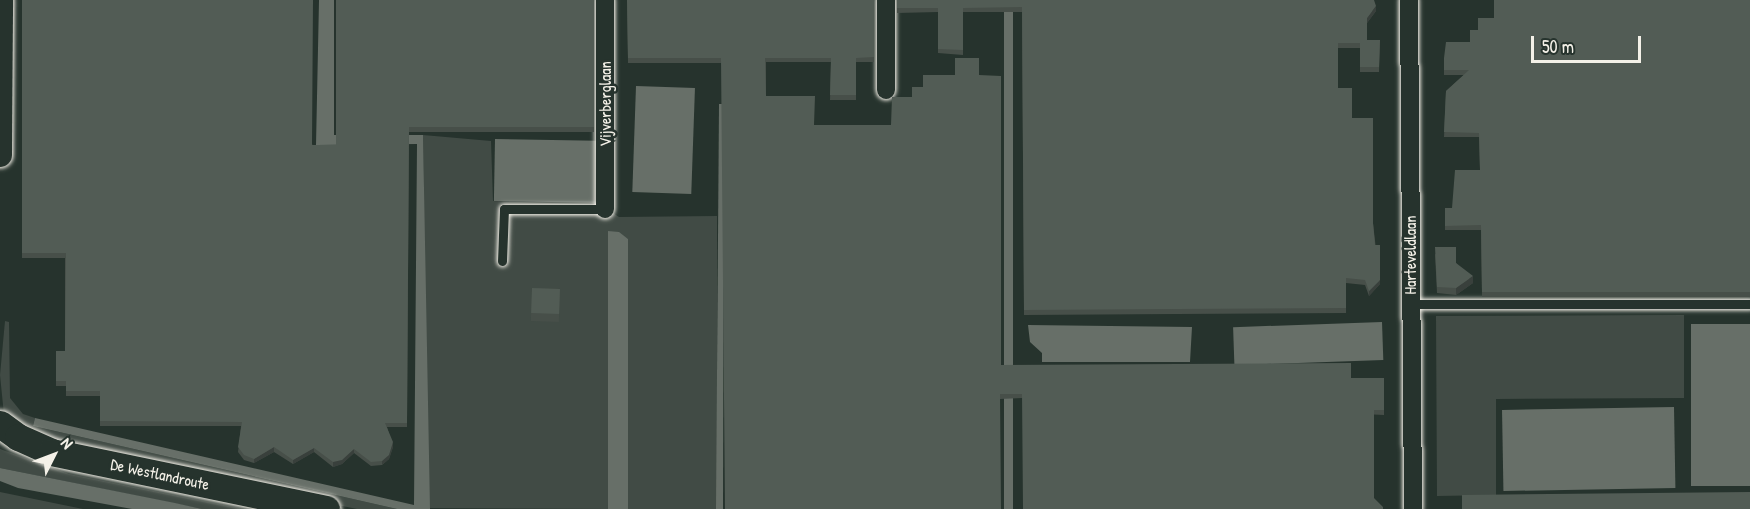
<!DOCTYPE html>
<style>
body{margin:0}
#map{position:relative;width:1750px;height:509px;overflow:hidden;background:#26332d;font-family:"Patrick Hand",sans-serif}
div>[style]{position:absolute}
.green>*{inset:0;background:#414b45}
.water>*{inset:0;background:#676f68;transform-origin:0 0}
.roads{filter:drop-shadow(0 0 2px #f4f1e8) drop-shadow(0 0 2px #f4f1e8)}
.lane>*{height:9px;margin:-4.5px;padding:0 4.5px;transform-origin:4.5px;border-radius:4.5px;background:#26332d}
.street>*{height:18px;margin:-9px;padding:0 9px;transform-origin:9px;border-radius:9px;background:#26332d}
.secondary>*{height:24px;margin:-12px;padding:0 12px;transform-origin:12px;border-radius:12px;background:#26332d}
.primary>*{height:27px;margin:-13.5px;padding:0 13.5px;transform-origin:13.5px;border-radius:13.5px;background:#26332d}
.wall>*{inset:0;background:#474f49;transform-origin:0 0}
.shaded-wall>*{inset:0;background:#39403c}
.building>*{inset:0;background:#525c55;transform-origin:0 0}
span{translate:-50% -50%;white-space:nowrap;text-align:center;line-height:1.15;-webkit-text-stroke:5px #26332d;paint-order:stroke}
.street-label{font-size:16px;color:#f4f1e8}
.north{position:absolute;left:24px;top:425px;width:60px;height:60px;-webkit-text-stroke:4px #26332d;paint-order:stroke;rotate:48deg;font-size:16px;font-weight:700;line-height:24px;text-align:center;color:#f4f1e8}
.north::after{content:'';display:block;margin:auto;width:21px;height:27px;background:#f4f1e8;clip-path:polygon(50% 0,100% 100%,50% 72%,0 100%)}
.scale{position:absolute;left:1531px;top:36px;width:110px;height:27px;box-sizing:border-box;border:3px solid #f4f1e8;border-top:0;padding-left:8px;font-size:18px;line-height:21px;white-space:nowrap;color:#f4f1e8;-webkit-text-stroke:4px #26332d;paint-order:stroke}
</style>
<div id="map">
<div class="green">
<div style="clip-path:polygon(423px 135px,491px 141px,493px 201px,601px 205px,619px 217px,717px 216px,717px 509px,628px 509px,628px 239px,608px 231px,608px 509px,427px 508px)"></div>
<div style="clip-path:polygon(1684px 315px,1684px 398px,1496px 399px,1496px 495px,1437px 496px,1436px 316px)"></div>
<div style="clip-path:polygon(5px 321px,9px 322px,10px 398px,23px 414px,35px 418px,33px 426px,397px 509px,357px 509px,59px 448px,4px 415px,0 375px)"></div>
<div style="clip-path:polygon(0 449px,69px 474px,243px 509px,202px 509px,0 468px)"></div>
<div style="clip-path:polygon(0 492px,83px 509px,0 509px)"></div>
</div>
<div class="water">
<div style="clip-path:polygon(319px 0,334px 0,334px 135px,423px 135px,430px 509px,397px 509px,33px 426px,35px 418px,414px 505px,417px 144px,316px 145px)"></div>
<div style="left:1004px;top:0;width:9px;height:509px"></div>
<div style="left:636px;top:86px;width:59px;height:106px;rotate:2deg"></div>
<div style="clip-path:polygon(719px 104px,724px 104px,723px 509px,716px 509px)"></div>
<div style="left:495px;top:139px;width:101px;height:62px;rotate:1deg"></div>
<div style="clip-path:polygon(608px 231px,619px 232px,628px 239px,628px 509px,608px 509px)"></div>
<div style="left:1382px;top:322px;width:38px;height:149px;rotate:88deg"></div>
<div style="left:1691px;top:324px;width:59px;height:162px"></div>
<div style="clip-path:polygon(1028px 325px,1192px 327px,1190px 362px,1042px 362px,1042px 353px,1030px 342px)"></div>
<div style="left:1674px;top:407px;width:81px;height:172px;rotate:89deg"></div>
<div style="clip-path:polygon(0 468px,175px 503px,202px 509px,132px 509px,18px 488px,0 481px)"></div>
</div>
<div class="roads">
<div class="lane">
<div style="left:502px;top:261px;width:52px;rotate:-87.8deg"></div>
<div style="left:504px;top:209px;width:101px"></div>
<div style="left:1410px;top:304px;width:340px"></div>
</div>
<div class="street">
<div style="left:605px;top:0;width:209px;rotate:90deg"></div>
<div style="left:886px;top:0;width:90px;rotate:90deg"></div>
<div style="left:1409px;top:0;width:509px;rotate:89.55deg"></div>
</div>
<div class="secondary">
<div style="left:0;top:155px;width:155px;rotate:-89.6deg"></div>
</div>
<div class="primary">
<div style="left:0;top:424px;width:22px;rotate:36deg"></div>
<div style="left:18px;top:437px;width:36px;rotate:24deg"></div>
<div style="left:51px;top:452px;width:281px;rotate:11.7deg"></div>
</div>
</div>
<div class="wall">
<div style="clip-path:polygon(22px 0,313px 145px,336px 145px,594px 0,594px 132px,409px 132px,407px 427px,387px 427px,393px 447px,389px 459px,382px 465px,371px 466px,354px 453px,342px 464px,333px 467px,314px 452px,293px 464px,274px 452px,254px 463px,244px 460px,238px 452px,241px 426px,100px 426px,100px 396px,66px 396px,66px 386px,56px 386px,56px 351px,65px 351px,65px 258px,22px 258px)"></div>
<div style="clip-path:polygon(627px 0,874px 0,874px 62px,856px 62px,856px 100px,830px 100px,831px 62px,766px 62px,766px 96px,814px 125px,891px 125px,912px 97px,923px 87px,979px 75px,1001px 365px,1351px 378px,1384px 378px,1384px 415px,1022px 398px,1000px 399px,721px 63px,628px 63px)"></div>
<div style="clip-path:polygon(897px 0,1376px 11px,1367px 23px,1367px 40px,1380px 40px,1379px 72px,1360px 72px,1360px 48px,1338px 48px,1338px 88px,1352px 118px,1373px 223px,1380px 284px,1369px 296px,1365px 285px,1346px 283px,1346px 313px,1024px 315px,1022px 12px,963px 12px,963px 55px,938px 53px,938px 12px,897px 13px)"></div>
<div style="clip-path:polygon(1750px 0,1750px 297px,1482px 297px,1481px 230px,1445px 230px,1445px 213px,1452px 208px,1480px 170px,1479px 137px,1444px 137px,1446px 91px,1464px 75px,1444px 75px,1444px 58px,1470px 42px,1478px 30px)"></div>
<div style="clip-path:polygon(1435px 254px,1456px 263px,1473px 283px,1456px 295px,1437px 293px)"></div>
<div style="left:532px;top:288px;width:28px;height:33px;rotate:2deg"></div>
</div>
<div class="shaded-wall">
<div style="clip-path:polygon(1376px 6px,1376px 11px,1367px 23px,1367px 18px)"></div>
<div style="clip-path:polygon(1473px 276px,1473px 283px,1456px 295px,1456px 288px)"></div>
<div style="clip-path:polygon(1380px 280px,1380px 284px,1369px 296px,1369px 291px)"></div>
<div style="clip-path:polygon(393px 442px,393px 447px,389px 459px,382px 465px,382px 461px)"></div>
<div style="clip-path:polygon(274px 447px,274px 452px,254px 463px,254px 459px)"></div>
<div style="clip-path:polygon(314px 448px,314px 452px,293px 464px,293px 460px)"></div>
<div style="clip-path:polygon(354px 449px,354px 453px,342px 464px,333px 467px,333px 462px)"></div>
</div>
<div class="building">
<div style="clip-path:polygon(22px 0,313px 0,312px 145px,336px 145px,336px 0,594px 0,594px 127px,409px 127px,407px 423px,385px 423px,393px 442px,389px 455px,382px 461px,371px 462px,354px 449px,342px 460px,333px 462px,314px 448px,293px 460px,274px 447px,254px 459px,244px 455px,238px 447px,242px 422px,100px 421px,100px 391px,66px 391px,66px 381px,56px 381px,56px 351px,65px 351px,66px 253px,22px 253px)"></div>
<div style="clip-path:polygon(627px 0,874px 0,874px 57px,856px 58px,856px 95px,830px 95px,831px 58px,765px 58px,766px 96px,815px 96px,814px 125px,891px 125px,892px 97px,912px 97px,912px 87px,923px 87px,923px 75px,955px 75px,955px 58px,979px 58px,979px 75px,1001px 76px,1001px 365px,1351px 363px,1351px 378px,1384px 378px,1384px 410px,1374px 410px,1374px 498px,1383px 507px,1383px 509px,1023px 509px,1022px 394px,1000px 394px,1001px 509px,725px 509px,721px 58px,628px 58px)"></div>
<div style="clip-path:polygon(897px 0,1374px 0,1376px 6px,1367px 18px,1367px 40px,1380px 40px,1379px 67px,1360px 67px,1360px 43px,1338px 43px,1338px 88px,1352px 88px,1352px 118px,1373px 118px,1373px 223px,1375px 245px,1380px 245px,1380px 280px,1369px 291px,1365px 280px,1346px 278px,1346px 308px,1024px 310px,1022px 7px,963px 8px,963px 50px,938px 49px,938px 8px,897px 8px)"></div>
<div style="clip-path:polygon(1494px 0,1750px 0,1750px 292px,1482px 292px,1481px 225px,1445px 226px,1445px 208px,1452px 208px,1455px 170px,1480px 170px,1479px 133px,1444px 132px,1446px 91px,1469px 70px,1444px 70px,1444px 58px,1446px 42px,1470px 42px,1470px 30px,1478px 30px,1478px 18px,1494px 18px)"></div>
<div style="clip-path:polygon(1435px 247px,1456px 247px,1456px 263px,1473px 276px,1456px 288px,1437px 287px)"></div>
<div style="left:532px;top:288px;width:28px;height:25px;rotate:2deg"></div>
<div style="clip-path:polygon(1750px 492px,1750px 509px,1462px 509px,1462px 495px)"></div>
</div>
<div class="street-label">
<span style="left:605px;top:104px;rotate:-90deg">Vijverberglaan</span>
<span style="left:1410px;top:255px;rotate:-90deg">Harteveldlaan</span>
<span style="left:160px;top:474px;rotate:12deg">De Westlandroute</span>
</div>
<div class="north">N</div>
<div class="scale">50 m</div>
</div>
